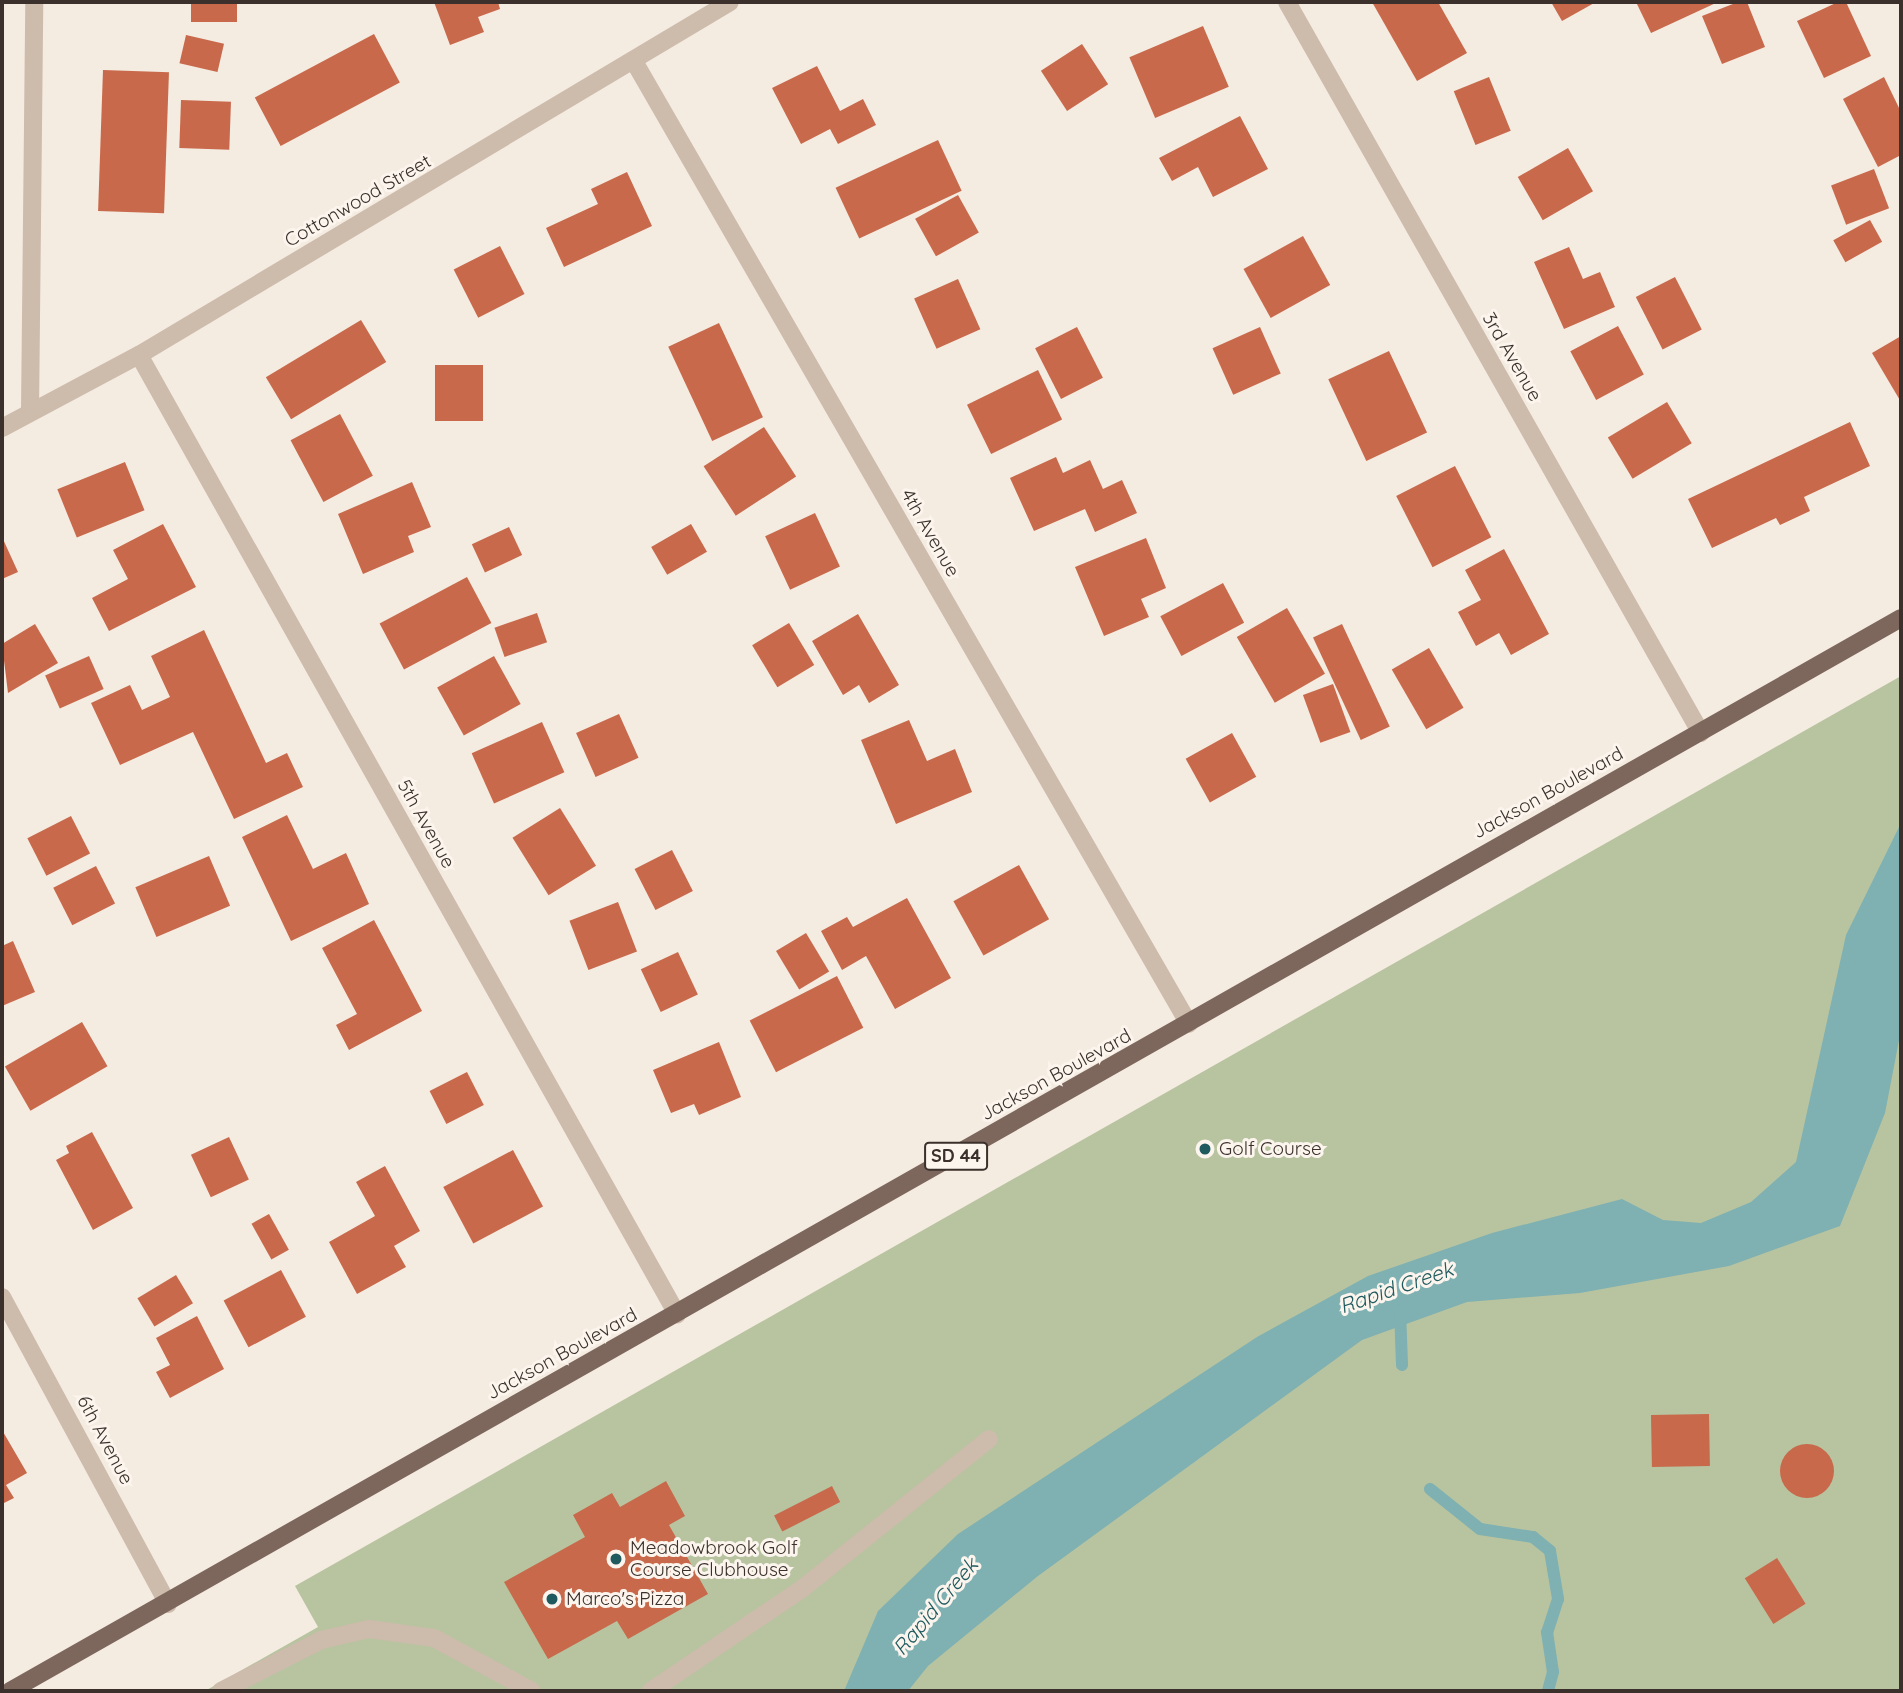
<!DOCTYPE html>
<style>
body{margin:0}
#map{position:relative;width:1903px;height:1693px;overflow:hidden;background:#f4ebe1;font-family:Quicksand,sans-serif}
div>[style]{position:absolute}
.green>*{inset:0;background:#b8c4a0}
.water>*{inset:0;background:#7fb0b2}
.stream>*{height:12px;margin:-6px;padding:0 6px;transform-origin:6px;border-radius:6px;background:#7fb0b2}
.building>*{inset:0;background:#c8694b;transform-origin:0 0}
.round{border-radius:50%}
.lane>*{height:18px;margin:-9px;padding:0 9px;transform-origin:9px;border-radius:9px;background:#cdbbac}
.street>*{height:18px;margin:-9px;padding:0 9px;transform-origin:9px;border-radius:9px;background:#cdbbac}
.primary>*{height:18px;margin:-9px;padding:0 9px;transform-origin:9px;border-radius:9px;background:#7d675c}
.dots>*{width:19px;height:19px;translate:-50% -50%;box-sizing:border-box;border:4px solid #fbf5ee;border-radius:50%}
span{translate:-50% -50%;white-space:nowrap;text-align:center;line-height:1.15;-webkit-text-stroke:6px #fbf5ee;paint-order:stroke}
.shield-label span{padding:2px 5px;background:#fbf5ee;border:2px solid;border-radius:5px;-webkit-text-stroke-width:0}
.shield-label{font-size:18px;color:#3b302b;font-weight:700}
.street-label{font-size:19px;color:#3b302b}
.poi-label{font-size:19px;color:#3b302b}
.left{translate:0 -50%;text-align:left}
.water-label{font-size:21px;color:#1f5a5e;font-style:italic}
.frame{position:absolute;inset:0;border:4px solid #3b302b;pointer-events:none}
</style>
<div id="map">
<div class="green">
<div style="clip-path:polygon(1901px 676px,1901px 1691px,205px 1691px,318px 1627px,295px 1586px)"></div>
</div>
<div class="water">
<div style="clip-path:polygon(1901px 823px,1901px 1030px,1885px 1113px,1840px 1226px,1729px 1266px,1580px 1293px,1467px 1302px,1362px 1340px,1038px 1576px,928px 1666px,908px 1691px,844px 1691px,878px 1611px,958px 1534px,1257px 1337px,1368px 1276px,1492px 1233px,1622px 1199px,1663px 1220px,1701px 1223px,1751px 1202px,1796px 1162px,1846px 935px)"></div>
</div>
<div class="stream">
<div style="left:1400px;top:1310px;width:55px;rotate:87.9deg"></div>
<div style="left:1430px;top:1489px;width:64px;rotate:38.7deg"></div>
<div style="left:1480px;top:1529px;width:54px;rotate:8.6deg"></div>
<div style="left:1533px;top:1537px;width:22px;rotate:39deg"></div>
<div style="left:1550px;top:1551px;width:49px;rotate:80.5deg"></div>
<div style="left:1558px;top:1599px;width:35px;rotate:108deg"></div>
<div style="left:1547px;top:1632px;width:40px;rotate:81.5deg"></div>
<div style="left:1553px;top:1672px;width:20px;rotate:105deg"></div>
</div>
<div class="building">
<div style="left:191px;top:2px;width:46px;height:20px"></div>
<div style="clip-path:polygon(434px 2px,498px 2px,500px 9px,478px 17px,484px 32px,450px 45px)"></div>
<div style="clip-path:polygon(1372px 2px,1438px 2px,1467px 53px,1417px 81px)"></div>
<div style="clip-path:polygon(1551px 2px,1596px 2px,1562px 21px)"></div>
<div style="clip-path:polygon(1636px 2px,1718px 2px,1651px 33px)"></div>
<div style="clip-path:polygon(1738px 2px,1747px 2px,1765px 47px,1722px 64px,1702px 16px)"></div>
<div style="clip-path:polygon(1838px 2px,1846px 2px,1871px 56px,1824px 78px,1797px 21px)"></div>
<div style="left:1203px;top:26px;width:66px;height:80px;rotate:67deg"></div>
<div style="left:374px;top:34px;width:55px;height:135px;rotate:62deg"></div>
<div style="left:186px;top:35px;width:39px;height:29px;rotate:13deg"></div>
<div style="left:1082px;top:44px;width:48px;height:49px;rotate:57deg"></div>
<div style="clip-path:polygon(817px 66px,840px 111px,863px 99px,876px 125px,838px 144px,830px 129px,801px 144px,772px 88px)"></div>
<div style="left:103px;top:70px;width:66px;height:141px;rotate:2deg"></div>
<div style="left:1489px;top:77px;width:58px;height:38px;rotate:68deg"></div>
<div style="clip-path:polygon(1884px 77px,1901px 112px,1901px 155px,1878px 167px,1843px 99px)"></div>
<div style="left:181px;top:100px;width:50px;height:48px;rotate:2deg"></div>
<div style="clip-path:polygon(1240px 116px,1268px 169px,1213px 197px,1198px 167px,1172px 181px,1159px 158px)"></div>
<div style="left:938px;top:140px;width:56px;height:113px;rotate:65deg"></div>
<div style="left:1568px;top:148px;width:50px;height:58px;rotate:60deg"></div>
<div style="left:1874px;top:169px;width:42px;height:46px;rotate:69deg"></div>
<div style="clip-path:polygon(627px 172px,652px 226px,564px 267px,546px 228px,598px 204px,591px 189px)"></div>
<div style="left:958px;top:195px;width:43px;height:49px;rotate:61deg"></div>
<div style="left:1870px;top:220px;width:25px;height:42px;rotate:61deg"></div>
<div style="left:1303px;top:236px;width:56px;height:68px;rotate:61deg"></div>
<div style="left:500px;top:246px;width:54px;height:52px;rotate:63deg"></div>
<div style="clip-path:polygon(1569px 247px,1583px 279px,1600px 272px,1615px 307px,1564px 329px,1534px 262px)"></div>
<div style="left:1675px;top:277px;width:59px;height:44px;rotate:63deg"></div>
<div style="left:958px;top:279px;width:55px;height:48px;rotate:66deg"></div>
<div style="left:361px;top:320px;width:49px;height:111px;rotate:59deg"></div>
<div style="left:719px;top:323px;width:104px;height:56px;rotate:65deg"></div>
<div style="left:1618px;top:326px;width:55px;height:54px;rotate:62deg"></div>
<div style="left:1077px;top:327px;width:57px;height:47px;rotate:63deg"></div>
<div style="left:1260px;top:327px;width:51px;height:52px;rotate:66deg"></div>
<div style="clip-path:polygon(1901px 336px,1901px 402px,1872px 353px)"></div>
<div style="left:1389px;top:351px;width:90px;height:67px;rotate:65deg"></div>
<div style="left:435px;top:365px;width:48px;height:56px"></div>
<div style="left:1038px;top:370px;width:55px;height:79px;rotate:64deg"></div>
<div style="left:1667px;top:402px;width:48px;height:69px;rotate:59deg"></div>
<div style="left:340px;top:414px;width:70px;height:56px;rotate:62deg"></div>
<div style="clip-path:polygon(1850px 422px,1870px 466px,1804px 497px,1810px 511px,1780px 525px,1776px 518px,1712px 548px,1688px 499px)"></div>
<div style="left:764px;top:427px;width:59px;height:72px;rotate:57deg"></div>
<div style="clip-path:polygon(1056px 457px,1063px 473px,1090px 460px,1103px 489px,1122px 480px,1137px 513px,1095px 532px,1085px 509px,1034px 531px,1010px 478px)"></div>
<div style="left:125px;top:462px;width:52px;height:73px;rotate:68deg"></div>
<div style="left:1455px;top:466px;width:80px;height:66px;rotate:63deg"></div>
<div style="clip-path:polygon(412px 482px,431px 527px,408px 536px,414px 552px,363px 574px,338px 514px)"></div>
<div style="left:815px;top:513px;width:59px;height:55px;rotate:65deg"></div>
<div style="clip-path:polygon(163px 524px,196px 587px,109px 631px,92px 598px,128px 579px,113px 550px)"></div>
<div style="left:691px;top:524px;width:32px;height:46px;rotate:60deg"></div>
<div style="left:509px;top:527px;width:31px;height:41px;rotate:65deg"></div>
<div style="clip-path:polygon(2px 537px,18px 572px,2px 579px)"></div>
<div style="clip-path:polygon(1146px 538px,1166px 588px,1141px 599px,1149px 617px,1104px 636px,1075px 567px)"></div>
<div style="clip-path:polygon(1504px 549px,1549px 634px,1511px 655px,1499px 633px,1476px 646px,1458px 612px,1481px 600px,1465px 570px)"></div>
<div style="left:467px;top:577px;width:52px;height:99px;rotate:62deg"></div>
<div style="left:1223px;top:583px;width:45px;height:71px;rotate:62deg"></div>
<div style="left:1287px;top:608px;width:76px;height:58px;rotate:60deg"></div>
<div style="left:537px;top:613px;width:31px;height:45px;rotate:71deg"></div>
<div style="clip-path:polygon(858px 614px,899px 685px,869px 703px,859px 685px,843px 695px,812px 641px)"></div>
<div style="left:789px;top:623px;width:49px;height:43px;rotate:59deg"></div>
<div style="clip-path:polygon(35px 624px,58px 663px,8px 693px,2px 644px)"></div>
<div style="left:1342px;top:624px;width:113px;height:32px;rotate:65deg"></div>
<div style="clip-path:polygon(204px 630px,266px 763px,287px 753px,303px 787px,234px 819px,193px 732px,120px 765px,91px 703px,130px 685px,142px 710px,170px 697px,151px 656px)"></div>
<div style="left:1429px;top:648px;width:69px;height:43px;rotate:60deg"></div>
<div style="left:89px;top:656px;width:36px;height:48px;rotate:66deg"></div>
<div style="left:494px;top:656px;width:55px;height:65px;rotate:61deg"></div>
<div style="left:1333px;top:684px;width:51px;height:32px;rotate:70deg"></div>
<div style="left:619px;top:714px;width:48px;height:47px;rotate:66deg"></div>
<div style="clip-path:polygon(909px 720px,927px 761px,955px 749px,972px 792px,896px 824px,861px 740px)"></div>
<div style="left:542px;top:722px;width:55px;height:77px;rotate:66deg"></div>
<div style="left:1232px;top:733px;width:50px;height:53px;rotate:61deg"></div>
<div style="left:560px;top:808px;width:68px;height:56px;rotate:58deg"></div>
<div style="clip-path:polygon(287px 815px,313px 869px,346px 853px,369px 904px,291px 941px,242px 837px)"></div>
<div style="left:71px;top:816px;width:42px;height:49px;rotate:63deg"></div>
<div style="left:672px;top:850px;width:46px;height:42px;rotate:63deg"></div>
<div style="left:209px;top:856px;width:54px;height:80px;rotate:67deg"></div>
<div style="left:1019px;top:865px;width:62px;height:75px;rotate:61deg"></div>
<div style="left:96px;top:866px;width:42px;height:48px;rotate:63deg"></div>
<div style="clip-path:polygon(907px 898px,951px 978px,895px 1009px,866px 956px,842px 970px,821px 931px,847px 917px,853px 927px)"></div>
<div style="left:618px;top:902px;width:53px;height:52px;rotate:69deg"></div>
<div style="clip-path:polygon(374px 920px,422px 1011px,349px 1050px,336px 1025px,357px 1014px,322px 948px)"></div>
<div style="left:806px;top:933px;width:45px;height:35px;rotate:59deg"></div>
<div style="clip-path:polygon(13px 941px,35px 992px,2px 1006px,2px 946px)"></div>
<div style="left:678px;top:952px;width:47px;height:41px;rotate:65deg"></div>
<div style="left:837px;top:976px;width:58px;height:98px;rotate:63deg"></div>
<div style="left:82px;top:1022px;width:51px;height:89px;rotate:60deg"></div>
<div style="clip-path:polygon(719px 1042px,741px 1097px,699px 1115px,694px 1104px,671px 1113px,653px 1070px)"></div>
<div style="left:467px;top:1072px;width:37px;height:42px;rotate:63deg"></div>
<div style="clip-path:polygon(92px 1132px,133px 1208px,93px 1230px,56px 1160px,69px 1153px,66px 1146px)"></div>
<div style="left:229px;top:1137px;width:47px;height:42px;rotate:65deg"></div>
<div style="left:513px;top:1150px;width:64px;height:79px;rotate:62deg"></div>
<div style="clip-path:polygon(385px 1166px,420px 1231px,394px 1246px,406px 1267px,357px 1294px,329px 1242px,375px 1216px,356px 1182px)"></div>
<div style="left:269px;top:1214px;width:41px;height:20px;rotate:61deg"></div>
<div style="left:281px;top:1270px;width:53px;height:65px;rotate:62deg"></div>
<div style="left:176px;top:1275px;width:33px;height:45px;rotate:59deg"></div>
<div style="clip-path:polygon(197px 1316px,224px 1369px,170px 1398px,156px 1372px,170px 1365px,156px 1338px)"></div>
<div style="left:1709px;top:1414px;width:52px;height:58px;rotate:89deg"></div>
<div style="clip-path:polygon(2px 1430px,27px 1473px,6px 1485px,14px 1498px,2px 1504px)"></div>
<div class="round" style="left:1780px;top:1444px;width:54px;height:54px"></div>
<div style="clip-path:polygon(666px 1481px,685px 1516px,669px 1525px,708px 1594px,628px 1639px,617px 1621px,548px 1659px,504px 1582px,585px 1537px,573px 1515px,612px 1493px,620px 1507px)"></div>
<div style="left:832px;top:1486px;width:18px;height:65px;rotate:63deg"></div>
<div style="left:1777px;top:1558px;width:54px;height:38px;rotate:58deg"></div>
</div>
<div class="lane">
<div style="left:221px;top:1691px;width:112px;rotate:-27deg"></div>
<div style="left:321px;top:1640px;width:49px;rotate:-12.9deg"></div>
<div style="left:369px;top:1629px;width:66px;rotate:7.9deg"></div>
<div style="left:434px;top:1638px;width:111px;rotate:28.4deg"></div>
<div style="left:651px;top:1691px;width:184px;rotate:-34.1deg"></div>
<div style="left:803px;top:1588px;width:238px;rotate:-38.7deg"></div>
</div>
<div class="street">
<div style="left:1287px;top:2px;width:840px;rotate:60.48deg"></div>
<div style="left:635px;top:63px;width:1109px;rotate:60.04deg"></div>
<div style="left:139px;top:355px;width:1100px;rotate:60.71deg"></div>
<div style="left:30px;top:412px;width:410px;rotate:-89.4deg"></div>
<div style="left:2px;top:428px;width:155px;rotate:-28.1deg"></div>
<div style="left:139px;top:355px;width:688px;rotate:-30.85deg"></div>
<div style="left:2px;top:1297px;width:349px;rotate:61.6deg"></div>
</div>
<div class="primary">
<div style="left:10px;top:1691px;width:2174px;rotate:-29.57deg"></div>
</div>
<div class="dots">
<div style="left:1205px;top:1149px;background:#1f5a5e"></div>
<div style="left:616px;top:1559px;background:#1f5a5e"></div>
<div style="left:552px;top:1599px;background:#1f5a5e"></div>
</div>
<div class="shield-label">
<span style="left:956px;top:1156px">SD 44</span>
</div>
<div class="street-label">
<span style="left:358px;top:201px;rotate:-30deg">Cottonwood Street</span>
<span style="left:1512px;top:357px;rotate:60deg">3rd Avenue</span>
<span style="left:930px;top:533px;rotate:60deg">4th Avenue</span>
<span style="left:1548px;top:793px;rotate:-29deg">Jackson Boulevard</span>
<span style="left:426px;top:824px;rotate:61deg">5th Avenue</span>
<span style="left:1056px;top:1075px;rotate:-29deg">Jackson Boulevard</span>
<span style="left:562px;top:1354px;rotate:-29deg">Jackson Boulevard</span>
<span style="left:105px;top:1440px;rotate:62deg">6th Avenue</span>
</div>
<div class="poi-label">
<span class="left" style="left:1219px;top:1149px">Golf Course</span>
<span class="left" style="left:630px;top:1559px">Meadowbrook Golf<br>Course Clubhouse</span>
<span class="left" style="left:566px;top:1599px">Marco's Pizza</span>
</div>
<div class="water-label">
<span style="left:1396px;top:1287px;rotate:-19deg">Rapid Creek</span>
<span style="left:935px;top:1606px;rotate:-50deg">Rapid Creek</span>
</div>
<div class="frame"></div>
</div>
